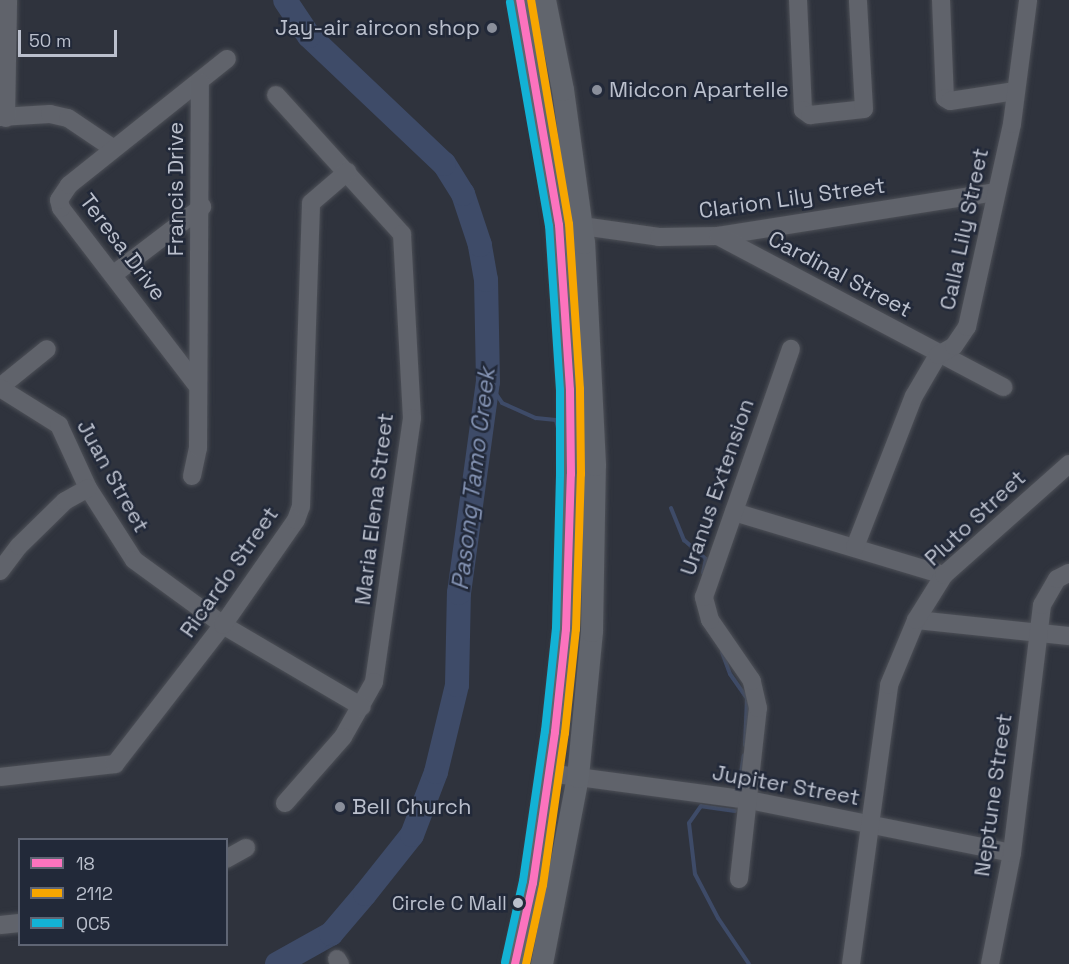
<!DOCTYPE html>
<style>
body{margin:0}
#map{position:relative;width:1069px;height:964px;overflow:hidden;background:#2f333d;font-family:"Space Grotesk",sans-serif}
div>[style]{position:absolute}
.stream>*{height:4px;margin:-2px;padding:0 2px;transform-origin:2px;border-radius:2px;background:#3e4b68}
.river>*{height:24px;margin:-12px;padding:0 12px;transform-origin:12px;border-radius:12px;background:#3e4b68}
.roads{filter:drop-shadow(0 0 2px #4d5057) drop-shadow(0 0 2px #4d5057)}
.minor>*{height:18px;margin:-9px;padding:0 9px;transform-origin:9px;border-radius:9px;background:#60636b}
.major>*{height:22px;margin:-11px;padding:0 11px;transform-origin:11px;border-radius:11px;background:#61656d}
.bus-1>*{height:8px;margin:-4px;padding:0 4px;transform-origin:4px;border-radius:4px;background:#fc73be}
.bus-2>*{height:8px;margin:-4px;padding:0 4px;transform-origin:4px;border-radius:4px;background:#f7a600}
.bus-3>*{height:8px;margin:-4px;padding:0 4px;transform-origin:4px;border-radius:4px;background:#13b2d5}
.dots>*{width:16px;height:16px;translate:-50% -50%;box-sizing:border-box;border:3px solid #222939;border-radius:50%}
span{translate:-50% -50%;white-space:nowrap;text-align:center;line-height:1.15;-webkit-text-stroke:5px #222939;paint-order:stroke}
.bus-label{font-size:20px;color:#bbc0cd}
.right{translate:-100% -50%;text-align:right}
.poi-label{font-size:22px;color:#bbc0cd}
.left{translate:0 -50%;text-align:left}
.street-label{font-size:22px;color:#bbc0cd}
.water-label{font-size:24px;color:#8392b2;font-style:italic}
.legend{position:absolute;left:18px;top:838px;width:210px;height:108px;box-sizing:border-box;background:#222939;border:2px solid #5f6574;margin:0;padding:8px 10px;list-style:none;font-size:18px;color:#bbc0cd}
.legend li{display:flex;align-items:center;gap:12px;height:30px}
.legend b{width:30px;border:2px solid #5f6574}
.scale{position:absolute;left:18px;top:30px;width:99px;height:27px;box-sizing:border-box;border:3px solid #bbc0cd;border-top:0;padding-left:8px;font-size:18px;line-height:21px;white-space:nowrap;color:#bbc0cd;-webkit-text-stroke:4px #222939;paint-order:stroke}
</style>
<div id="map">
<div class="stream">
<div style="left:488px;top:382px;width:25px;rotate:56deg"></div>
<div style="left:502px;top:403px;width:37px;rotate:24deg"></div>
<div style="left:536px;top:418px;width:20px;rotate:6deg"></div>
<div style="left:556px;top:420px;width:16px;rotate:76deg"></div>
<div style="left:671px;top:508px;width:35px;rotate:68deg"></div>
<div style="left:684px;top:540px;width:29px;rotate:41deg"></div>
<div style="left:706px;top:559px;width:14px;rotate:102deg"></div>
<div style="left:722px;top:652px;width:23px;rotate:70deg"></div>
<div style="left:730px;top:674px;width:29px;rotate:55deg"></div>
<div style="left:747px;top:698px;width:47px;rotate:92.4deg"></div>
<div style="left:738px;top:792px;width:37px;rotate:-81deg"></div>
<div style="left:735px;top:811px;width:34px;rotate:-172deg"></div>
<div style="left:701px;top:806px;width:21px;rotate:125deg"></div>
<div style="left:689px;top:823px;width:51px;rotate:83.3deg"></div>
<div style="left:695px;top:874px;width:50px;rotate:62.4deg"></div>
<div style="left:718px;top:918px;width:55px;rotate:56deg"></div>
</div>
<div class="river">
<div style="left:277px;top:964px;width:62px;rotate:-29.1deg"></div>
<div style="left:331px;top:934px;width:52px;rotate:-49.6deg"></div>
<div style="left:365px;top:894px;width:75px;rotate:-51.5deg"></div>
<div style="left:412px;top:835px;width:67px;rotate:-69.1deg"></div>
<div style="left:436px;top:772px;width:89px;rotate:-76.4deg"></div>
<div style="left:457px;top:685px;width:92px;rotate:-88.8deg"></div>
<div style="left:459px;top:593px;width:213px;rotate:-82.2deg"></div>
<div style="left:488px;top:382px;width:102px;rotate:-91.1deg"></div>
<div style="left:486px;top:280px;width:36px;rotate:-100deg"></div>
<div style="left:480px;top:245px;width:54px;rotate:-108.4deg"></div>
<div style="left:463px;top:194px;width:36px;rotate:-122deg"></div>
<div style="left:444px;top:164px;width:186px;rotate:-136.5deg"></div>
<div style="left:309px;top:36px;width:43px;rotate:-123.7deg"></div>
</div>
<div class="roads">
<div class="minor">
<div style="left:798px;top:0;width:110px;rotate:87.4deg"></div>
<div style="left:803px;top:110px;width:9px;rotate:36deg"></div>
<div style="left:810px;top:115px;width:54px;rotate:-6.3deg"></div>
<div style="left:864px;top:109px;width:109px;rotate:-93.2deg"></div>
<div style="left:941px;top:0;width:98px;rotate:87.7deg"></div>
<div style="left:945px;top:98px;width:6px;rotate:31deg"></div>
<div style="left:950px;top:101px;width:66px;rotate:-8.7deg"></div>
<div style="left:276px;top:95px;width:188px;rotate:47.8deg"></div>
<div style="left:402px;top:234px;width:184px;rotate:86.9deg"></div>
<div style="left:412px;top:418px;width:267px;rotate:98.2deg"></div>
<div style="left:374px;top:682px;width:63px;rotate:119.4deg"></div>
<div style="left:343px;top:737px;width:88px;rotate:131.3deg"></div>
<div style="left:0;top:117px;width:50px;rotate:-3.4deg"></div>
<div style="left:50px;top:114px;width:18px;rotate:13deg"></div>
<div style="left:68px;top:118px;width:55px;rotate:34deg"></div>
<div style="left:6px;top:118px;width:118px;rotate:-89deg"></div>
<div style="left:568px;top:224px;width:92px;rotate:8.1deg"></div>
<div style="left:659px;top:237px;width:59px;rotate:-1deg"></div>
<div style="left:718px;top:236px;width:282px;rotate:-9deg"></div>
<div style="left:718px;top:236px;width:323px;rotate:27.9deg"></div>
<div style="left:114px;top:274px;width:111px;rotate:-37.3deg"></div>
<div style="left:196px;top:384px;width:222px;rotate:-127.5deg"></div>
<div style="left:61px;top:208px;width:8px;rotate:-104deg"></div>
<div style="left:59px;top:200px;width:18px;rotate:-56deg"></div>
<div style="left:69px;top:185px;width:202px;rotate:-38.6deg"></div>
<div style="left:0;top:387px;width:60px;rotate:-39deg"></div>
<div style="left:0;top:388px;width:70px;rotate:32.1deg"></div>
<div style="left:59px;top:425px;width:69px;rotate:65.3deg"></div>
<div style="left:88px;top:488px;width:85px;rotate:57.4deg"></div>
<div style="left:134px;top:560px;width:110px;rotate:36.1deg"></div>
<div style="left:223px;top:625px;width:161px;rotate:30.5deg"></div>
<div style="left:192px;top:476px;width:29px;rotate:-78deg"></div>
<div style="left:198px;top:448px;width:366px;rotate:-89.7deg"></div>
<div style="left:734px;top:512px;width:219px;rotate:16.7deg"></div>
<div style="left:855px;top:547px;width:162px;rotate:-68.7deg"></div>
<div style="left:914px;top:396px;width:48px;rotate:-59.7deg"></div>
<div style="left:938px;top:355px;width:18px;rotate:-29deg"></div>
<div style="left:954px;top:346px;width:23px;rotate:-56deg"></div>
<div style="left:967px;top:327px;width:208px;rotate:-77.5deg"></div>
<div style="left:1012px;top:124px;width:125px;rotate:-82.6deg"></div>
<div style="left:0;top:571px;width:31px;rotate:-53deg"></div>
<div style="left:19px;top:546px;width:64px;rotate:-44.4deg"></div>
<div style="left:65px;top:501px;width:26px;rotate:-29deg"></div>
<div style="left:916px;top:620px;width:154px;rotate:6deg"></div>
<div style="left:549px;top:773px;width:202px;rotate:7.7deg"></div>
<div style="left:749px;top:800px;width:268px;rotate:11.4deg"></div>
<div style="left:0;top:777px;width:116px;rotate:-6.4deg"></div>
<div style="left:115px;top:764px;width:176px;rotate:-52.2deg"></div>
<div style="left:223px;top:625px;width:128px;rotate:-55.2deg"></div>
<div style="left:296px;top:520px;width:15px;rotate:-70deg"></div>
<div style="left:301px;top:506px;width:303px;rotate:-88.1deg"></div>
<div style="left:311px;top:203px;width:48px;rotate:-40.7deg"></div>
<div style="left:226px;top:859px;width:23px;rotate:-29deg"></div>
<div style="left:739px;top:879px;width:172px;rotate:-83.7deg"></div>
<div style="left:758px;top:708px;width:28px;rotate:-103deg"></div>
<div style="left:752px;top:681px;width:74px;rotate:-124.5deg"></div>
<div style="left:710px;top:620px;width:24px;rotate:-105deg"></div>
<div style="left:704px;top:597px;width:263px;rotate:-70.7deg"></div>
<div style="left:0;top:925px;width:20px;rotate:-6deg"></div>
<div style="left:337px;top:959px;width:6px;rotate:59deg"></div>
<div style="left:851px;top:964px;width:282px;rotate:-82.2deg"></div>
<div style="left:889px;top:685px;width:70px;rotate:-67.4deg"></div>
<div style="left:916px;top:620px;width:53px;rotate:-58.1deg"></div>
<div style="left:944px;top:575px;width:167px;rotate:-41.6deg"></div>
<div style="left:990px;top:964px;width:113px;rotate:-78.8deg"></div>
<div style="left:1012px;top:853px;width:250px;rotate:-83.1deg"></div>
<div style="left:1042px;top:605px;width:30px;rotate:-60deg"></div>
<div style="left:1057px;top:579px;width:13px;rotate:-27deg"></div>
</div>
<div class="major">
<div style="left:515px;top:964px;width:83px;rotate:-77.5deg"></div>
<div style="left:533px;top:883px;width:153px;rotate:-81.7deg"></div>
<div style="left:555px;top:732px;width:104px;rotate:-83.9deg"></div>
<div style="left:566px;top:629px;width:155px;rotate:-88.2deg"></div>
<div style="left:571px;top:474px;width:84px;rotate:-90.7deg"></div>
<div style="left:570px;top:390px;width:165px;rotate:-93.8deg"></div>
<div style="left:559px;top:225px;width:152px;rotate:-98.7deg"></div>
<div style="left:536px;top:75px;width:77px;rotate:-102deg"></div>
<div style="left:542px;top:964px;width:190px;rotate:-79.1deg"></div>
<div style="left:578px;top:777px;width:147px;rotate:-84.5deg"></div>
<div style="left:592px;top:631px;width:166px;rotate:-89deg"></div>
<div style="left:595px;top:465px;width:222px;rotate:-92.8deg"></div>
<div style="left:584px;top:243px;width:154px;rotate:-97.8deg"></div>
<div style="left:563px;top:90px;width:92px;rotate:-101.3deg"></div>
</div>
</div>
<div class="bus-1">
<div style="left:515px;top:964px;width:83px;rotate:-77.5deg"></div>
<div style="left:533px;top:883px;width:153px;rotate:-81.7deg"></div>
<div style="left:555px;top:732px;width:104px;rotate:-83.9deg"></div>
<div style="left:566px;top:629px;width:155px;rotate:-88.2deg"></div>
<div style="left:571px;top:474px;width:84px;rotate:-90.7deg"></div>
<div style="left:570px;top:390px;width:165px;rotate:-93.8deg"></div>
<div style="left:559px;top:225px;width:228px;rotate:-99.8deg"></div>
</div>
<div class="bus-2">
<div style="left:526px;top:964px;width:81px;rotate:-77.9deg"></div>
<div style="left:543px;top:885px;width:154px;rotate:-81.8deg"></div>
<div style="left:565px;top:733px;width:105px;rotate:-84deg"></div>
<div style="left:576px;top:629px;width:155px;rotate:-88.2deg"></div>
<div style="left:581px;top:474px;width:85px;rotate:-90.7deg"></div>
<div style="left:580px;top:389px;width:165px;rotate:-93.8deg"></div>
<div style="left:569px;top:224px;width:227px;rotate:-99.6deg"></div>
</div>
<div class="bus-3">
<div style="left:505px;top:962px;width:83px;rotate:-77.5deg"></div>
<div style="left:523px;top:881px;width:152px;rotate:-81.7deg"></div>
<div style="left:545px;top:731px;width:104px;rotate:-83.9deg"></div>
<div style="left:556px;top:628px;width:154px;rotate:-88.5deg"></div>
<div style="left:560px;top:474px;width:84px;rotate:-90deg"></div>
<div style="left:560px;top:390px;width:164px;rotate:-93.8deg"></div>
<div style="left:549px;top:226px;width:227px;rotate:-99.9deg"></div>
</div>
<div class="dots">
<div style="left:492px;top:28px;background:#8a8f9b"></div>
<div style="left:597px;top:90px;background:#8a8f9b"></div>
<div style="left:340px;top:807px;background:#8a8f9b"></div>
<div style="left:518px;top:903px;background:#bbc0cd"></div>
</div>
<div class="bus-label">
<span class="right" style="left:507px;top:903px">Circle C Mall</span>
</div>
<div class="poi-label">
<span class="right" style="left:480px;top:28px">Jay-air aircon shop</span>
<span class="left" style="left:609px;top:90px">Midcon Apartelle</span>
<span class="left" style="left:352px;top:807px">Bell Church</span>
</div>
<div class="street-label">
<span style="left:176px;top:189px;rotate:-90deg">Francis Drive</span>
<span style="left:792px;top:198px;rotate:-8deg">Clarion Lily Street</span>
<span style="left:964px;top:229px;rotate:-78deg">Calla Lily Street</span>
<span style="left:123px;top:247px;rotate:53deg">Teresa Drive</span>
<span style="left:840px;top:274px;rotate:28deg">Cardinal Street</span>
<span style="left:113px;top:476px;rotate:61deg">Juan Street</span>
<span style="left:717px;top:487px;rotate:-71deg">Uranus Extension</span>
<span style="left:374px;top:509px;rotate:-83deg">Maria Elena Street</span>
<span style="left:975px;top:518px;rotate:-43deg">Pluto Street</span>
<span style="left:229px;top:572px;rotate:-55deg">Ricardo Street</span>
<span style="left:786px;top:785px;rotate:10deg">Jupiter Street</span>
<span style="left:993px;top:795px;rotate:-82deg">Neptune Street</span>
</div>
<div class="water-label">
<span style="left:473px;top:479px;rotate:-83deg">Pasong Tamo Creek</span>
</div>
<ul class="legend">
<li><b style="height:8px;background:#fc73be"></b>18</li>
<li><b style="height:8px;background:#f7a600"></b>2112</li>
<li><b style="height:8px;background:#13b2d5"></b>QC5</li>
</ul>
<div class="scale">50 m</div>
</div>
